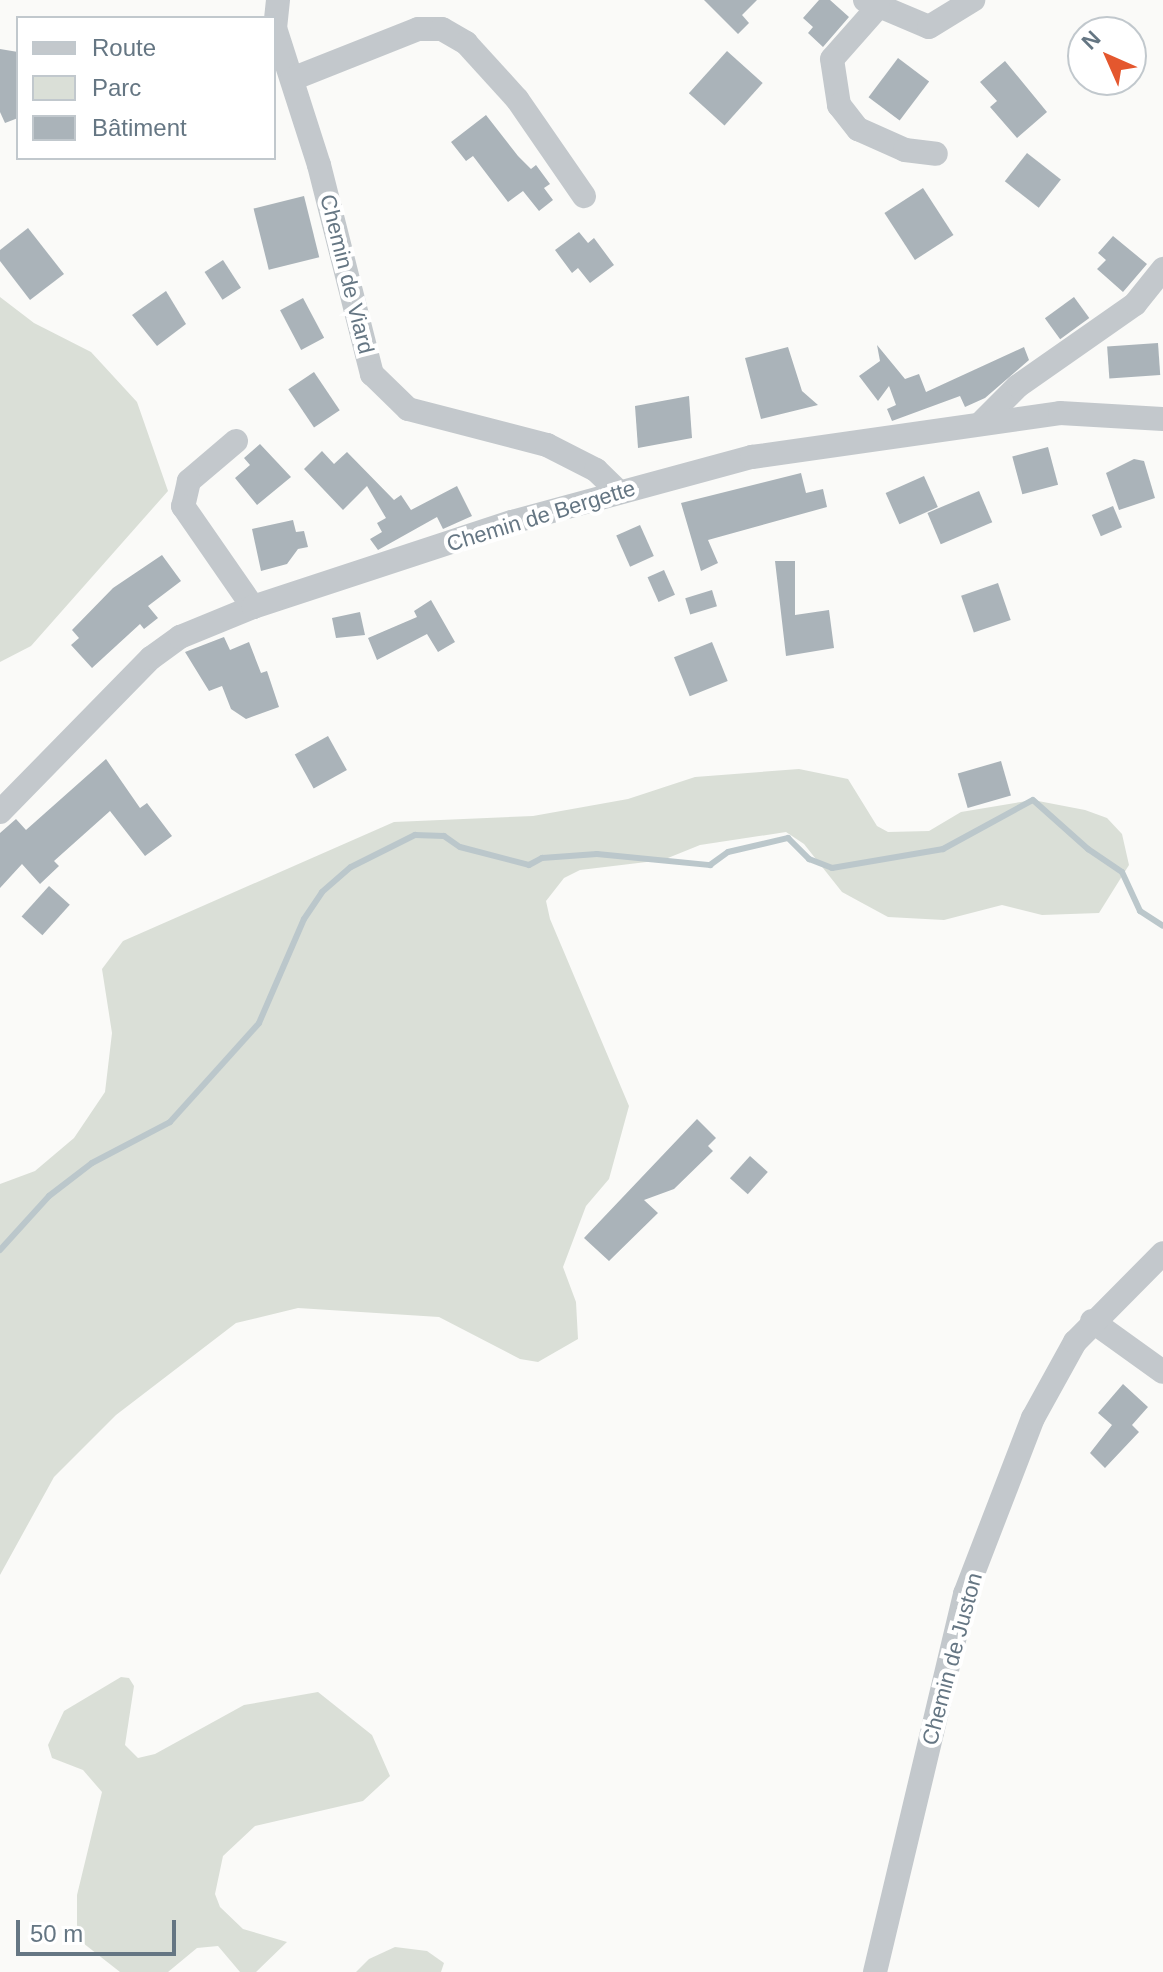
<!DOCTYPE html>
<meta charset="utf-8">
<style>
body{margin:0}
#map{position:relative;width:1163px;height:1972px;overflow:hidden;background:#fafaf8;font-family:Arial,sans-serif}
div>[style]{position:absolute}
.green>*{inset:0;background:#dadfd7}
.stream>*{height:6px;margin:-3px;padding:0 3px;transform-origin:3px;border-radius:3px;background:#bbc7cb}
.building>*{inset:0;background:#aab3b9;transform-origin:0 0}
.minor>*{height:24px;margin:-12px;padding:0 12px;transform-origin:12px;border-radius:12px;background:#c3c8cc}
span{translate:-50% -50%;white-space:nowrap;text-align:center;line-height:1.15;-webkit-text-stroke:8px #fff;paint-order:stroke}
.street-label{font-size:22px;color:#657683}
.legend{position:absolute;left:16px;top:16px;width:260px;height:144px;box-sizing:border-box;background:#fff;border:2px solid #c1c8cd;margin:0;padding:10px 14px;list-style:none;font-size:24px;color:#657683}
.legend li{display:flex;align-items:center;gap:16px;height:40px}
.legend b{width:40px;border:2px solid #c1c8cd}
.north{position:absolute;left:1067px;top:16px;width:80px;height:80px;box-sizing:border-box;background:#fff;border:2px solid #c1c8cd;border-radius:50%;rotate:315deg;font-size:22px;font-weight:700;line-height:32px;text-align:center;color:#657683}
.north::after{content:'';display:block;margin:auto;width:28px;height:36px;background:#e4572e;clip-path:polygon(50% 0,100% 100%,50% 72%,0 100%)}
.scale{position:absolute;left:16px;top:1920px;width:160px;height:36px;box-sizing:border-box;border:4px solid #657683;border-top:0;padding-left:10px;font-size:24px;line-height:28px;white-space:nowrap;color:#657683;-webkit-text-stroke:6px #fff;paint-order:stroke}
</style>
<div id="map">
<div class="green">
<div style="clip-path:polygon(0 297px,34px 323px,91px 352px,137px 402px,168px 491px,31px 646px,0 662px)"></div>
<div style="clip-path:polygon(799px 769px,848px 779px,877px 826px,888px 832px,929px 831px,961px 812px,1033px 800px,1085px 810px,1107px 818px,1122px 834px,1129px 865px,1099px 913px,1042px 915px,1002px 905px,944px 920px,888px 917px,864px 904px,842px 892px,804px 844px,786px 832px,700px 845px,663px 860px,580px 870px,564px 878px,546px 901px,550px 919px,629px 1106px,609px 1179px,586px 1206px,563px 1267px,576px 1302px,578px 1339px,538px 1362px,520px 1359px,439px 1317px,298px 1308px,236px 1323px,116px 1415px,54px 1477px,0 1575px,0 1184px,35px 1171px,74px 1138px,105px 1092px,112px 1033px,102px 969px,123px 941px,394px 822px,533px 816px,628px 799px,695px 777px)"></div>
<div style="clip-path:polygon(121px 1677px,129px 1678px,134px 1686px,125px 1745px,138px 1758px,155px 1754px,244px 1705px,318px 1692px,372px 1735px,390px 1776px,363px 1801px,255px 1826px,223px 1856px,215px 1894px,220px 1907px,243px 1929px,287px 1942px,256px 1972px,240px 1972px,218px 1946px,197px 1948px,168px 1972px,120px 1972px,83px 1943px,77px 1925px,77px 1895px,102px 1792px,83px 1770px,52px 1758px,48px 1745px,64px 1711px)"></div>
<div style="clip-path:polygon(395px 1947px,427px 1951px,444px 1963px,441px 1972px,356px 1972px,369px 1959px)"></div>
</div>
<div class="stream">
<div style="left:0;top:1250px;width:73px;rotate:-47.8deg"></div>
<div style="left:49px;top:1196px;width:54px;rotate:-37.5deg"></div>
<div style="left:92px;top:1163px;width:88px;rotate:-27.7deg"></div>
<div style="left:170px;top:1122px;width:133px;rotate:-48deg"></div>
<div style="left:259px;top:1023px;width:113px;rotate:-66.6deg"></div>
<div style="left:304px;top:919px;width:32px;rotate:-56deg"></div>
<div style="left:322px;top:892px;width:38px;rotate:-41deg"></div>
<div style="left:351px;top:867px;width:72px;rotate:-26.6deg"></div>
<div style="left:415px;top:835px;width:29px;rotate:2deg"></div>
<div style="left:444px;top:836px;width:19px;rotate:35deg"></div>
<div style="left:460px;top:847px;width:71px;rotate:14.6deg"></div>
<div style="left:529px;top:865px;width:15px;rotate:-28deg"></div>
<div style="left:542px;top:858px;width:55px;rotate:-4.2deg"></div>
<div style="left:597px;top:854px;width:114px;rotate:5.6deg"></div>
<div style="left:710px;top:865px;width:22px;rotate:-36deg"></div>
<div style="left:728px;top:852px;width:62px;rotate:-13.1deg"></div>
<div style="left:788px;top:838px;width:30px;rotate:45deg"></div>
<div style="left:809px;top:859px;width:25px;rotate:21deg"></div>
<div style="left:832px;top:868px;width:113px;rotate:-9.7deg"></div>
<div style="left:943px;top:849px;width:102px;rotate:-28.6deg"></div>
<div style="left:1033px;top:800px;width:74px;rotate:41.7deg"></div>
<div style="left:1088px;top:849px;width:41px;rotate:34.1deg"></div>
<div style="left:1122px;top:872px;width:43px;rotate:65.2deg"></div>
<div style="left:1140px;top:911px;width:27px;rotate:33deg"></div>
</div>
<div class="building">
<div style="clip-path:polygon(704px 0,757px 0,742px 15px,749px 23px,738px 34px)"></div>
<div style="clip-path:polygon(819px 0,830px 0,849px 17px,823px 47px,808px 33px,813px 27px,803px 18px)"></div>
<div style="clip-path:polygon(0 49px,18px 52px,18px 118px,5px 123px,0 112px)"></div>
<div style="left:727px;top:51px;width:48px;height:57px;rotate:42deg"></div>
<div style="left:898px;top:58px;width:39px;height:49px;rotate:37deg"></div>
<div style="clip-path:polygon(1005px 61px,1047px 112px,1017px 138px,990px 107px,997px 101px,980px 82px)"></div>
<div style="clip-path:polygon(486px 115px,518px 156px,531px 169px,536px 165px,550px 184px,544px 188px,553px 200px,539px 211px,523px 191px,508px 202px,473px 156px,466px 161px,451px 142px)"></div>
<div style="left:1027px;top:153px;width:43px;height:36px;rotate:38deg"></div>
<div style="left:923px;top:188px;width:56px;height:46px;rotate:57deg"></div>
<div style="left:304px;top:196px;width:63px;height:52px;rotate:76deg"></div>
<div style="clip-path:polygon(28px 228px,64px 274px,30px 300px,0 261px,0 250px)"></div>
<div style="clip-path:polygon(579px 232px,588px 243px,594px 238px,614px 265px,590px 283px,578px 268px,572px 273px,555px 250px)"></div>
<div style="clip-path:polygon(1113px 236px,1147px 264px,1123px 292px,1097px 269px,1106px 260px,1098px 253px)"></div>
<div style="left:223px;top:260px;width:33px;height:22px;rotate:57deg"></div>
<div style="clip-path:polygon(166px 291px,186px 324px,157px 346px,132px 315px)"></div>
<div style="left:1074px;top:297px;width:26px;height:36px;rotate:54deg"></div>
<div style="left:303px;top:298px;width:45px;height:26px;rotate:62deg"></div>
<div style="left:1158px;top:343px;width:32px;height:51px;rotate:86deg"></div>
<div style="clip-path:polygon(877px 345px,905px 379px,919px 374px,926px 392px,1024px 347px,1029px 360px,985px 398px,965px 407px,960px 396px,892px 421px,887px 409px,896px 405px,889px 386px,878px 401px,859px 376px,880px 361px)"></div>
<div style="clip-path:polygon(788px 347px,802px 391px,818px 405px,761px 419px,745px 358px)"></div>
<div style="left:314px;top:372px;width:46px;height:31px;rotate:56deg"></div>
<div style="clip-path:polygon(689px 396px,692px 438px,638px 448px,635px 406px)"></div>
<div style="clip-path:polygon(260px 444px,291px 477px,257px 505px,235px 478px,250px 465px,244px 458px)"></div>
<div style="left:1048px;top:447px;width:39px;height:37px;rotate:75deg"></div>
<div style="clip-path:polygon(322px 451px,334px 464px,347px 452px,394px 500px,401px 495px,411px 510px,457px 486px,472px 516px,443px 529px,437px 517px,378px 550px,370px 539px,382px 532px,377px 523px,386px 518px,367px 486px,343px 510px,304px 469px)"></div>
<div style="clip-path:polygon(1134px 459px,1144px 461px,1155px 498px,1119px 510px,1106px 473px)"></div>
<div style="clip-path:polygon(801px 473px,806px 493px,823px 489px,827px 507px,708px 540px,718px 563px,701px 571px,681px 503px)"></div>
<div style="left:924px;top:476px;width:34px;height:42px;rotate:66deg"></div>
<div style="left:979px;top:491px;width:34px;height:56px;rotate:67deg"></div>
<div style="left:1113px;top:506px;width:23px;height:23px;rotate:67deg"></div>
<div style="clip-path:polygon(293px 520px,296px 532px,304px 531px,308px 547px,298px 549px,287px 564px,261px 571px,252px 529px)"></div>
<div style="left:640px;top:525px;width:34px;height:26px;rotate:66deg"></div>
<div style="clip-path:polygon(162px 555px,181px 581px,148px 606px,158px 618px,144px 629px,140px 624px,92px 668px,71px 645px,79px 638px,72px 630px,113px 588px)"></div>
<div style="clip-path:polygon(775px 561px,795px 561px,795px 615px,829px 610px,834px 648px,786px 656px)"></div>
<div style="left:664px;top:570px;width:27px;height:18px;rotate:66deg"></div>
<div style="left:998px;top:583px;width:39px;height:39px;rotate:71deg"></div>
<div style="left:712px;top:590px;width:17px;height:28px;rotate:73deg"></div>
<div style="clip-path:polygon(431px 600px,455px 642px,438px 652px,427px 634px,377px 660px,368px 638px,417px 617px,414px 611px)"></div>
<div style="clip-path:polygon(360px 612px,365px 635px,336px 638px,332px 618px)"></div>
<div style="clip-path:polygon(224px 637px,230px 650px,249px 642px,261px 673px,267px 671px,279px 707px,246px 719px,231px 709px,222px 686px,209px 691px,185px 652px)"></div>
<div style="left:712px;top:642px;width:42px;height:41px;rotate:68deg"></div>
<div style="left:328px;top:736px;width:39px;height:38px;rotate:61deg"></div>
<div style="clip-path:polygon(106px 759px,140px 808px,147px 803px,172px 836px,145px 856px,110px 811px,54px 861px,59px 866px,40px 884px,22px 864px,0 888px,0 833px,16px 819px,26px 830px)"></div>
<div style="left:1001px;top:761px;width:36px;height:45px;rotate:74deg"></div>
<div style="left:49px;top:886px;width:28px;height:41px;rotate:42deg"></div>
<div style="clip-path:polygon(697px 1119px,716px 1138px,708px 1146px,713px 1151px,674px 1189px,644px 1200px,658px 1213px,609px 1261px,584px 1238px)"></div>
<div style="left:750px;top:1156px;width:24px;height:30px;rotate:42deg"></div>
<div style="clip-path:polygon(1123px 1384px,1148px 1407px,1132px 1425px,1139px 1432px,1105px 1468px,1090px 1453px,1112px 1425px,1098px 1413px)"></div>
</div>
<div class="minor">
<div style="left:278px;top:0;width:28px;rotate:96deg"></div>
<div style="left:275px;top:28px;width:144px;rotate:72.2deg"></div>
<div style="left:319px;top:165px;width:216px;rotate:75.8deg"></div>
<div style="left:372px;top:374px;width:50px;rotate:44.2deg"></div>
<div style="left:408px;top:409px;width:144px;rotate:14.5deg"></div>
<div style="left:547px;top:445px;width:55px;rotate:27deg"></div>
<div style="left:596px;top:470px;width:29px;rotate:44deg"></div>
<div style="left:865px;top:0;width:69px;rotate:22.9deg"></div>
<div style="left:929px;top:27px;width:52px;rotate:-31.5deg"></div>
<div style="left:878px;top:7px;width:69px;rotate:131.5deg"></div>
<div style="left:832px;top:59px;width:47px;rotate:81.3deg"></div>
<div style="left:839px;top:105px;width:31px;rotate:52deg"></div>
<div style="left:858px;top:129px;width:51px;rotate:24.1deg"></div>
<div style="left:905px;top:150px;width:31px;rotate:7deg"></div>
<div style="left:292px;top:79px;width:136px;rotate:-21.6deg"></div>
<div style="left:418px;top:29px;width:24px"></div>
<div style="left:442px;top:29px;width:28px;rotate:30deg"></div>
<div style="left:466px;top:43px;width:76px;rotate:47.7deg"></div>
<div style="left:517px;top:99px;width:118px;rotate:55.4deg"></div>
<div style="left:983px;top:421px;width:49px;rotate:-45deg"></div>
<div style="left:1018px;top:386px;width:143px;rotate:-35deg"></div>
<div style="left:1135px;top:304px;width:45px;rotate:-51.3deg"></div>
<div style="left:236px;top:441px;width:62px;rotate:139.6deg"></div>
<div style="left:189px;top:481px;width:26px;rotate:103deg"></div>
<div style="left:183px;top:506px;width:123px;rotate:55.3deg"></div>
<div style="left:0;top:812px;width:216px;rotate:-45.6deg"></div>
<div style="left:151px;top:658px;width:36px;rotate:-36deg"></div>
<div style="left:180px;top:637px;width:79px;rotate:-22.3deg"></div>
<div style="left:253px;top:607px;width:273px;rotate:-18.2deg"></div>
<div style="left:512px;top:522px;width:249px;rotate:-15.2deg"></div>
<div style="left:752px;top:457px;width:311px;rotate:-8.1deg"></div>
<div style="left:1060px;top:413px;width:103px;rotate:3.3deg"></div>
<div style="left:1092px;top:1321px;width:87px;rotate:35.7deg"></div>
<div style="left:875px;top:1972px;width:389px;rotate:-76.6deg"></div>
<div style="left:965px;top:1594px;width:189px;rotate:-68.9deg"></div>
<div style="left:1033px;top:1418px;width:87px;rotate:-61.1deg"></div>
<div style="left:1075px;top:1342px;width:125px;rotate:-45.3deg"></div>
</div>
<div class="street-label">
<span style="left:347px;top:274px;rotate:76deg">Chemin de Viard</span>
<span style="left:541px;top:516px;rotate:-17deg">Chemin de Bergette</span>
<span style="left:952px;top:1659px;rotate:-75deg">Chemin de Juston</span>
</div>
<ul class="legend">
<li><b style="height:10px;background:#c3c8cc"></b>Route</li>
<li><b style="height:22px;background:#dadfd7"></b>Parc</li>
<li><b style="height:22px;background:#aab3b9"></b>Bâtiment</li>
</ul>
<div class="north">N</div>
<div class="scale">50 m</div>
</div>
